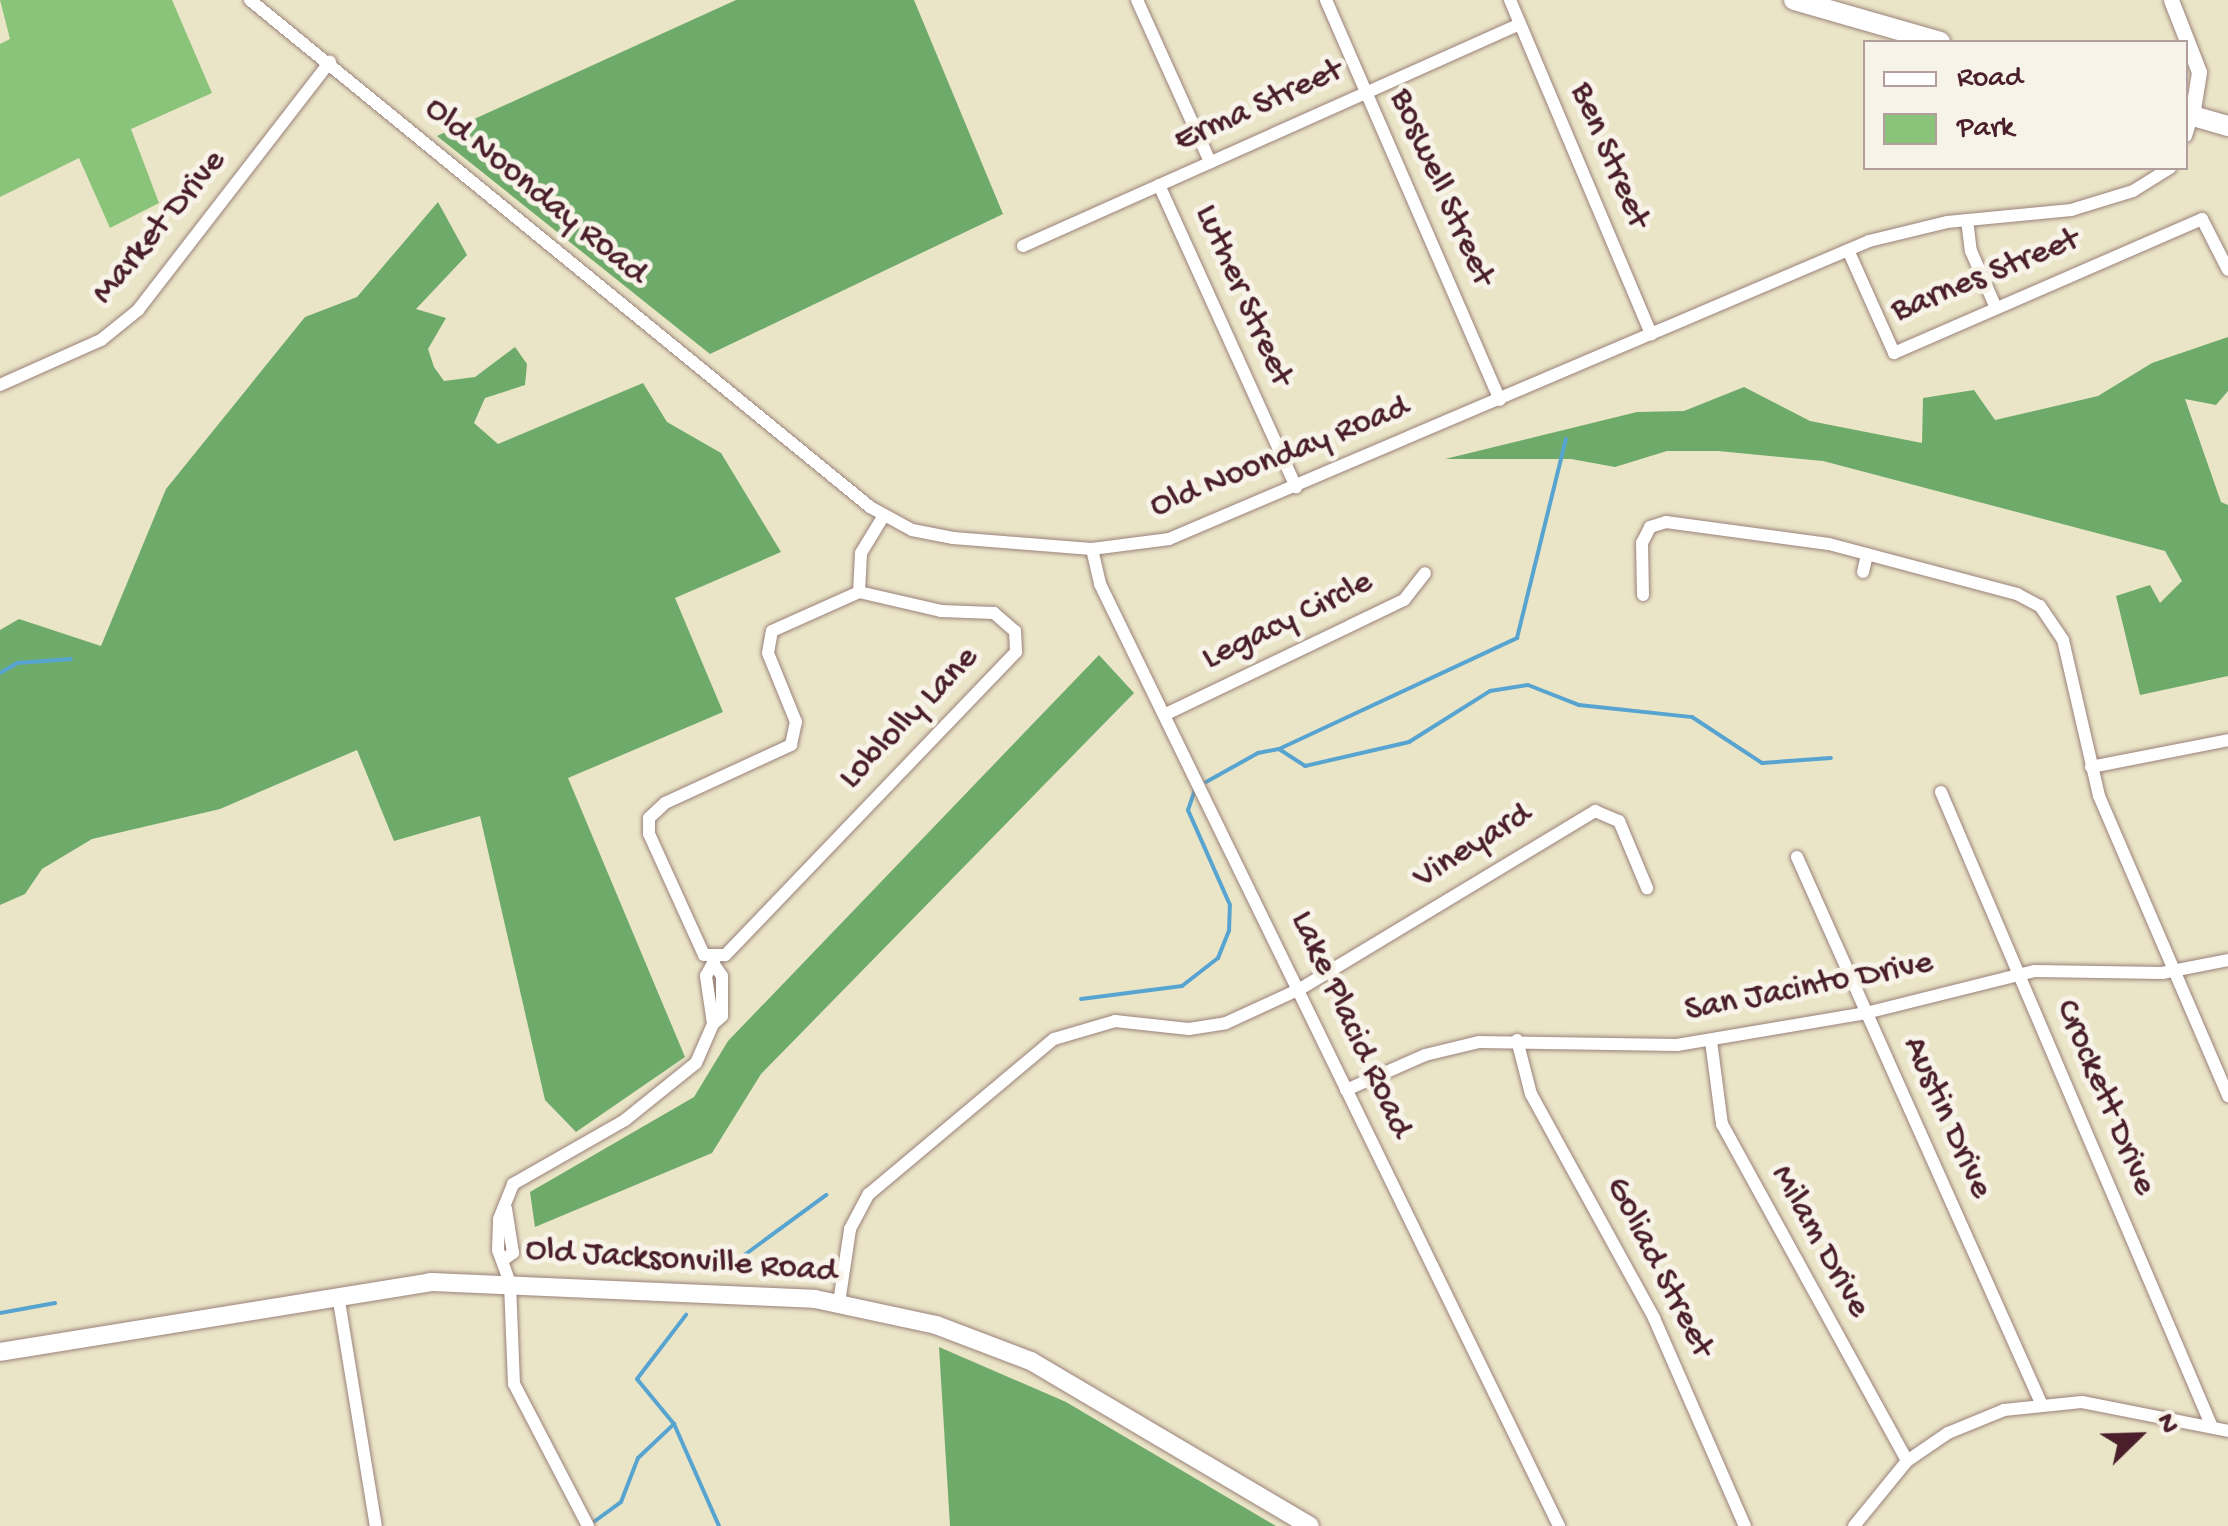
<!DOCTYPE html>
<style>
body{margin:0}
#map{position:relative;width:2228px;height:1526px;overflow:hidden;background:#ebe5c8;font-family:"Gochi Hand",sans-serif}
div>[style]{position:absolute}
.green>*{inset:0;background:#89c47a}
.forest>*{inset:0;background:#6eaa6a}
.stream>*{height:4px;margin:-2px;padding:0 2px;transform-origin:2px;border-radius:2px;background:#58a4d0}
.roads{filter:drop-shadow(0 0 2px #9a827a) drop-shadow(0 0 2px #9a827a)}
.minor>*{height:12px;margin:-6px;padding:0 6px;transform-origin:6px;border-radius:6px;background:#fff}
.tertiary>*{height:15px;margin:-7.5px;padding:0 7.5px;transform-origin:7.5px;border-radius:7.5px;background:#fff}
.secondary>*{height:18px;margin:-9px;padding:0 9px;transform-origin:9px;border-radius:9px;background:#fff}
.primary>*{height:20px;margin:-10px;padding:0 10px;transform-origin:10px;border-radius:10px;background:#fff}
span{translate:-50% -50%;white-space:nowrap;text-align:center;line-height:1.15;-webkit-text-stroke:10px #f7f3e8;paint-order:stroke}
.street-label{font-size:35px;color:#4a1f2b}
.legend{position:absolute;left:1863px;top:40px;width:325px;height:130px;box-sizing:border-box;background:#f7f3e8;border:2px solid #b29e9c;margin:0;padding:12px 18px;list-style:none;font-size:30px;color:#4a1f2b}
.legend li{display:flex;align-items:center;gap:20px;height:50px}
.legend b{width:50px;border:2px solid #b29e9c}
.north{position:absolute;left:2088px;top:1386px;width:100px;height:100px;-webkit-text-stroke:8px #f7f3e8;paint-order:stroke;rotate:67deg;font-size:28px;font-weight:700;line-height:40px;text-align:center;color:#4a1f2b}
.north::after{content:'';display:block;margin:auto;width:35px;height:45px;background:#4a1f2b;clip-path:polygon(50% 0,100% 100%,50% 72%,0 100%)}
</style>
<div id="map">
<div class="green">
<div style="clip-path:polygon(0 0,172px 0,212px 93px,131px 129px,159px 203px,110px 228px,79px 158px,0 197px,0 44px,10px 39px)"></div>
</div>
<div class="forest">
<div style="clip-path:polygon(736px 0,914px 0,1003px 214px,710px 354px,437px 136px)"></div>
<div style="clip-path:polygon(438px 202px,467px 255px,416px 309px,446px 318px,428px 349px,434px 367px,444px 381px,475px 377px,515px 347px,527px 364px,525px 385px,485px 398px,474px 423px,498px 444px,643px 383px,667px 422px,721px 453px,781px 552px,675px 598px,723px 712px,568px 778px,685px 1057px,576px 1132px,545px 1100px,480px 816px,394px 841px,357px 750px,220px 809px,92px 839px,42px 869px,25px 894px,0 905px,0 630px,19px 619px,101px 646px,166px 489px,305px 317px,357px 297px)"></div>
<div style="clip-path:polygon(2228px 337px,2228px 391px,2216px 405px,2185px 399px,2221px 502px,2228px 505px,2228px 676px,2140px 695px,2116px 596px,2150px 585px,2160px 603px,2182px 581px,2165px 551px,1823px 461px,1718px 451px,1667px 451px,1615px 467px,1571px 459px,1445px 459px,1637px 412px,1684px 411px,1744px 387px,1810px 421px,1922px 443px,1923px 398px,1974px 390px,1995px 420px,2098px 396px,2152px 363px)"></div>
<div style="clip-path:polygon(1099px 655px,1134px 693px,761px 1074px,712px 1153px,535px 1227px,530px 1192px,694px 1097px,728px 1041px)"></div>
<div style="clip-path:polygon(939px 1347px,1066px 1402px,1276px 1526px,950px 1526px)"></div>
</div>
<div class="stream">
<div style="left:0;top:673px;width:20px;rotate:-30deg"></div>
<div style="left:17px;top:663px;width:54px;rotate:-4.2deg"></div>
<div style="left:1279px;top:749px;width:31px;rotate:33deg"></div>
<div style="left:1305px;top:766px;width:107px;rotate:-13deg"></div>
<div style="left:1409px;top:742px;width:96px;rotate:-32.2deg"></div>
<div style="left:1490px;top:691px;width:38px;rotate:-9deg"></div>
<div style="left:1528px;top:685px;width:55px;rotate:21.4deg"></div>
<div style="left:1579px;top:705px;width:114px;rotate:6.1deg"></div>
<div style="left:1692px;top:717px;width:84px;rotate:33.3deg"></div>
<div style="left:1762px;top:763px;width:69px;rotate:-4.1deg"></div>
<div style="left:1206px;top:782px;width:60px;rotate:-29.1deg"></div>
<div style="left:1258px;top:753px;width:21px;rotate:-11deg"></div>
<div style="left:1279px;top:749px;width:263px;rotate:-25deg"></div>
<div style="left:1517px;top:638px;width:205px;rotate:-76.2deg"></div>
<div style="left:1081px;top:999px;width:102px;rotate:-7.3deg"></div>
<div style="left:1182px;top:986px;width:46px;rotate:-37.9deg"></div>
<div style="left:1218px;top:958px;width:29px;rotate:-68deg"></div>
<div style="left:1229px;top:931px;width:26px;rotate:-88deg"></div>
<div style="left:1230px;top:905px;width:104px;rotate:-113.9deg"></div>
<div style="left:1188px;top:810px;width:21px;rotate:-71deg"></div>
<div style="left:724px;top:1270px;width:127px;rotate:-36.3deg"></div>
<div style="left:0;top:1313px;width:56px;rotate:-10.3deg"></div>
<div style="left:674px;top:1424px;width:111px;rotate:66.2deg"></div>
<div style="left:595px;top:1521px;width:32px;rotate:-36deg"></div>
<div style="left:621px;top:1502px;width:47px;rotate:-68.9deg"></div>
<div style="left:638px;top:1458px;width:50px;rotate:-43.4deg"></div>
<div style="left:674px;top:1424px;width:58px;rotate:-129.4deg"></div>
<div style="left:637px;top:1379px;width:81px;rotate:-52.6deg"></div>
</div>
<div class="roads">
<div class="minor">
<div style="left:250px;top:0;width:801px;rotate:39.27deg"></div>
<div style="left:870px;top:507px;width:48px;rotate:28.7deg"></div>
<div style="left:912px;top:530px;width:42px;rotate:11deg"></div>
<div style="left:953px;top:538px;width:139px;rotate:4.5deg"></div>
<div style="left:1092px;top:549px;width:78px;rotate:-7.4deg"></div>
<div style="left:1169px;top:539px;width:761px;rotate:-23.06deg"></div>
<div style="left:1869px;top:241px;width:80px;rotate:-13.7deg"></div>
<div style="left:1947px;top:222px;width:125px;rotate:-5.5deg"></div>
<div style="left:2071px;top:210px;width:65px;rotate:-17deg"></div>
<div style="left:2133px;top:191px;width:44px;rotate:-31.9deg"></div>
<div style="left:1137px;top:0;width:178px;rotate:65.7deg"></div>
<div style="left:1326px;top:0;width:436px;rotate:66.5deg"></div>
<div style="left:1510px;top:0;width:363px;rotate:67.1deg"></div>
<div style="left:2186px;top:136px;width:21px;rotate:-73deg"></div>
<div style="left:1159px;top:185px;width:332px;rotate:65.6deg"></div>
<div style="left:1967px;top:220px;width:31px;rotate:83deg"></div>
<div style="left:1971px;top:251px;width:62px;rotate:66.3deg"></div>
<div style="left:1023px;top:246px;width:544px;rotate:-24.07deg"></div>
<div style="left:1848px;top:250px;width:113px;rotate:65.9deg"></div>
<div style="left:1894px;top:353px;width:336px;rotate:-23.5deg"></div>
<div style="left:2202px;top:219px;width:57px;rotate:63deg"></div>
<div style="left:0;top:385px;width:111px;rotate:-24deg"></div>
<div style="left:101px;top:340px;width:48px;rotate:-39deg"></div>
<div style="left:138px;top:310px;width:314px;rotate:-52.3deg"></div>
<div style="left:1092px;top:549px;width:36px;rotate:77deg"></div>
<div style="left:1100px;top:584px;width:1048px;rotate:64.02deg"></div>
<div style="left:1863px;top:572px;width:18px;rotate:-77deg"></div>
<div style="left:859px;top:592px;width:84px;rotate:13deg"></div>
<div style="left:941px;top:611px;width:53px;rotate:2.2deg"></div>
<div style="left:994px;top:613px;width:28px;rotate:41deg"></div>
<div style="left:1015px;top:631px;width:21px;rotate:87deg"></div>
<div style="left:1016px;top:652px;width:420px;rotate:133.8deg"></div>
<div style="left:725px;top:955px;width:21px;rotate:180deg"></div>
<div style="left:704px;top:955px;width:133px;rotate:-114.4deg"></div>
<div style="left:649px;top:834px;width:16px;rotate:-90deg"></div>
<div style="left:649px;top:818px;width:22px;rotate:-43deg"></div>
<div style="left:665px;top:803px;width:139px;rotate:-24.7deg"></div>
<div style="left:791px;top:745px;width:24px;rotate:-78deg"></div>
<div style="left:796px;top:722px;width:74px;rotate:-112.1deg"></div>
<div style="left:768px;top:653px;width:22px;rotate:-80deg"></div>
<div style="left:772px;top:631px;width:95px;rotate:-24.1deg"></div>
<div style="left:859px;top:592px;width:39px;rotate:-87deg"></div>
<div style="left:861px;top:553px;width:42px;rotate:-58.6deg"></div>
<div style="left:1643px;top:595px;width:52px;rotate:-91.1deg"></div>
<div style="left:1642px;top:543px;width:18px;rotate:-63deg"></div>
<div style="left:1650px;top:527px;width:17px;rotate:-17deg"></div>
<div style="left:1666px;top:522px;width:164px;rotate:7.7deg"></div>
<div style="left:1829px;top:544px;width:195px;rotate:14.9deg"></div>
<div style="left:2017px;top:594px;width:26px;rotate:28deg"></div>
<div style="left:2040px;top:606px;width:41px;rotate:55.9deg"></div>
<div style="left:2063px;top:640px;width:160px;rotate:77deg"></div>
<div style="left:2099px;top:796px;width:327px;rotate:66.7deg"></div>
<div style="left:1166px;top:714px;width:264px;rotate:-25.6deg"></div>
<div style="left:1404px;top:600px;width:34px;rotate:-52deg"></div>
<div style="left:2091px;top:767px;width:140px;rotate:-11.1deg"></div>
<div style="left:1941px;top:792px;width:690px;rotate:66.89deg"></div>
<div style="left:1797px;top:857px;width:598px;rotate:65.92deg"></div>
<div style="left:715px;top:966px;width:12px;rotate:55deg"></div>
<div style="left:722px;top:976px;width:40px;rotate:90deg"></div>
<div style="left:722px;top:1016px;width:12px;rotate:138deg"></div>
<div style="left:713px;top:1024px;width:49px;rotate:-98.3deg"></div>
<div style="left:706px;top:976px;width:19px;rotate:-62deg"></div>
<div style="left:1517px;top:1040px;width:56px;rotate:75.5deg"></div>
<div style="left:1531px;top:1094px;width:256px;rotate:61.2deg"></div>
<div style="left:1654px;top:1318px;width:227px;rotate:66.4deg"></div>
<div style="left:1711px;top:1041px;width:84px;rotate:82.5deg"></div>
<div style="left:1722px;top:1124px;width:384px;rotate:61.2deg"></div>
<div style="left:1346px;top:1090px;width:86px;rotate:-23.9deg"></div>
<div style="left:1425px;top:1055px;width:56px;rotate:-13.5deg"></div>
<div style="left:1479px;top:1042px;width:198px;rotate:0.9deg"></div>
<div style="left:1677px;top:1045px;width:192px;rotate:-9.6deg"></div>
<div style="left:1866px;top:1013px;width:174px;rotate:-14deg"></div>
<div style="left:2035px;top:971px;width:127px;rotate:0.9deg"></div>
<div style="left:2162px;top:973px;width:67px;rotate:-11.1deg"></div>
<div style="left:506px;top:1258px;width:9px;rotate:-36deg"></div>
<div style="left:513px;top:1253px;width:45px;rotate:-99deg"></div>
<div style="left:338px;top:1295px;width:234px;rotate:80.7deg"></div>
<div style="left:839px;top:1303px;width:75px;rotate:-81.5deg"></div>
<div style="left:850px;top:1229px;width:40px;rotate:-62deg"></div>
<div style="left:869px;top:1194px;width:241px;rotate:-40deg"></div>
<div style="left:1054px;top:1039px;width:64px;rotate:-16.4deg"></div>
<div style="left:1115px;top:1021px;width:74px;rotate:6.2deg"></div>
<div style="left:1189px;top:1029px;width:37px;rotate:-9deg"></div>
<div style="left:1226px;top:1023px;width:81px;rotate:-24.7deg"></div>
<div style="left:1300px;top:989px;width:345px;rotate:-31.1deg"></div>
<div style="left:1595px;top:811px;width:26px;rotate:23deg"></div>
<div style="left:1619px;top:821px;width:73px;rotate:67.3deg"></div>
<div style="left:588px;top:1526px;width:160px;rotate:-117.5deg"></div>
<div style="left:514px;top:1384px;width:101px;rotate:-92.3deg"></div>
<div style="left:510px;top:1283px;width:35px;rotate:-110deg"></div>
<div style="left:498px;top:1250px;width:31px;rotate:-88deg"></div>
<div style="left:499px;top:1219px;width:38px;rotate:-68deg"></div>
<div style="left:513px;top:1184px;width:129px;rotate:-29.7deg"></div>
<div style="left:625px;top:1120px;width:91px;rotate:-38.8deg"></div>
<div style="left:696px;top:1063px;width:43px;rotate:-66.4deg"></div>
<div style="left:1854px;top:1526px;width:84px;rotate:-50.8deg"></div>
<div style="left:1907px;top:1461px;width:50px;rotate:-34.3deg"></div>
<div style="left:1948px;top:1433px;width:61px;rotate:-22.3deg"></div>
<div style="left:2004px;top:1410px;width:78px;rotate:-5.9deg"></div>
<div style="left:2082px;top:1402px;width:149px;rotate:11.2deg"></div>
</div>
<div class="tertiary">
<div style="left:2171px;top:0;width:77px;rotate:68.7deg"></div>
<div style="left:2199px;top:72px;width:45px;rotate:99deg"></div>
</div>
<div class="secondary">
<div style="left:0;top:1352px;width:436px;rotate:-9.2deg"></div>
<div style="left:430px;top:1282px;width:385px;rotate:2.5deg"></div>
<div style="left:815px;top:1299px;width:124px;rotate:12.1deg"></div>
<div style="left:936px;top:1325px;width:102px;rotate:20.8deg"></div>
<div style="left:1031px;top:1361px;width:324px;rotate:30.6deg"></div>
</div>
<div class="primary">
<div style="left:1794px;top:0;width:152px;rotate:16deg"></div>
<div style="left:2186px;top:114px;width:44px;rotate:15.9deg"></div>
</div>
</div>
<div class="street-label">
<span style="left:1259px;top:107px;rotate:-24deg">Erma Street</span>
<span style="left:1608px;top:156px;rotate:67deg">Ben Street</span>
<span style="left:1440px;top:188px;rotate:66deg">Boswell Street</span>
<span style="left:535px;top:192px;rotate:39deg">Old Noonday Road</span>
<span style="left:160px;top:228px;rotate:-50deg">Market Drive</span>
<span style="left:1986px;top:277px;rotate:-22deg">Barnes Street</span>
<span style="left:1242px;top:296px;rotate:66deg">Luther Street</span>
<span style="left:1280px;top:458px;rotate:-22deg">Old Noonday Road</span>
<span style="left:1288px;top:622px;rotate:-26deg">Legacy Circle</span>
<span style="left:910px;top:719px;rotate:-46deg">Loblolly Lane</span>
<span style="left:1473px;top:847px;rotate:-32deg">Vineyard</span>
<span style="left:1809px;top:988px;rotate:-11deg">San Jacinto Drive</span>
<span style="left:1350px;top:1025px;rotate:65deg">Lake Placid Road</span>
<span style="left:2104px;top:1098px;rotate:67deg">Crockett Drive</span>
<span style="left:1946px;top:1118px;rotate:66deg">Austin Drive</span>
<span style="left:1819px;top:1242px;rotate:61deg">Milam Drive</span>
<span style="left:681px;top:1262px;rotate:4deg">Old Jacksonville Road</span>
<span style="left:1658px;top:1268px;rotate:63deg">Goliad Street</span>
</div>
<ul class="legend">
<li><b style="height:12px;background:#fff"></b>Road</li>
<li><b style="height:28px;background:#89c47a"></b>Park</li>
</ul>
<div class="north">N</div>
</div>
